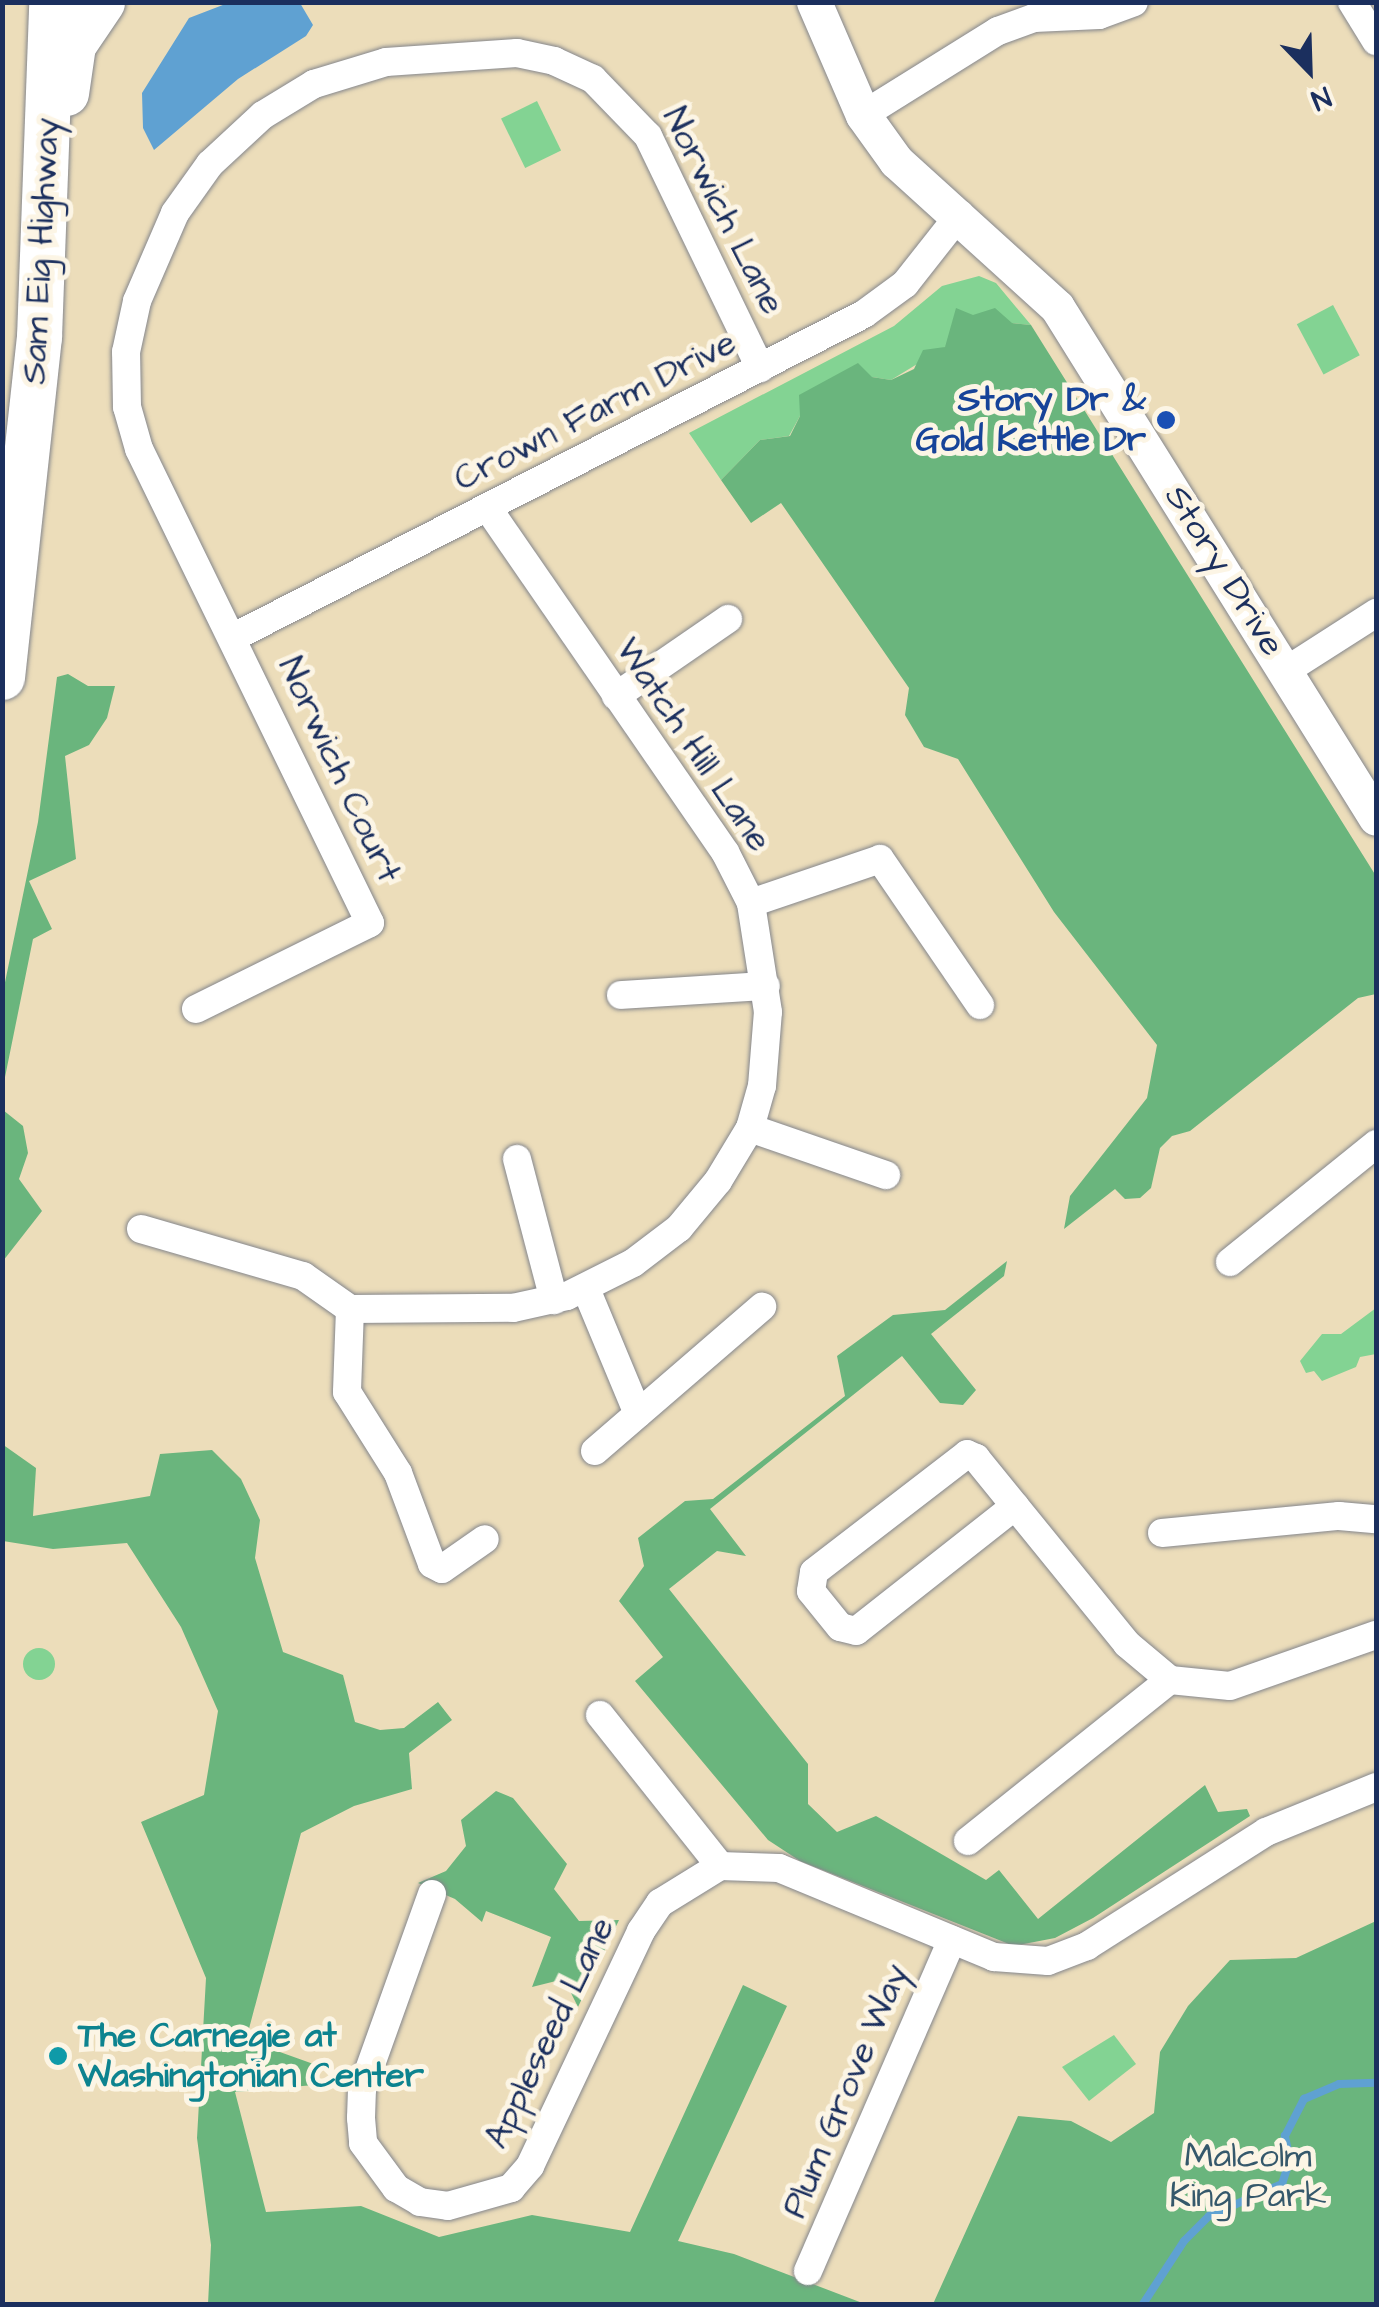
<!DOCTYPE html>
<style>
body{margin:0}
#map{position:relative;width:1379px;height:2307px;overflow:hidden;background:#ecddba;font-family:"Architects Daughter",sans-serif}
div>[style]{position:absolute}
.green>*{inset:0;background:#83d393;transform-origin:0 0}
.round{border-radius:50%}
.forest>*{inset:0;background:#6ab57d}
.water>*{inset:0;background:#5fa1d2}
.stream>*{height:8px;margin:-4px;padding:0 4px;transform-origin:4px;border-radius:4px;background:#5fa1d2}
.roads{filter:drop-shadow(0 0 2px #84868c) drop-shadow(0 0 2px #84868c)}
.minor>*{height:28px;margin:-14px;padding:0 14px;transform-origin:14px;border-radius:14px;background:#fff}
.tertiary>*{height:35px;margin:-17.5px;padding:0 17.5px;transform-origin:17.5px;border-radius:17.5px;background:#fff}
.primary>*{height:45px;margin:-22.5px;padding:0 22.5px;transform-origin:22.5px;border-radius:22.5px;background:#fff}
.dots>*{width:28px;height:28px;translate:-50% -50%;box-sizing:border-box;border:5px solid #fcf5e5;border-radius:50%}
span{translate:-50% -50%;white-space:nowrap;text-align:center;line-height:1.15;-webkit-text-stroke:10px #fcf5e5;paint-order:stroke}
.street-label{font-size:35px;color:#1b2f5e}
.transit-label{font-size:35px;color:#164399;font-weight:700}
.right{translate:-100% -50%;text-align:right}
.culture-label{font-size:35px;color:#0d838f;font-weight:700}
.left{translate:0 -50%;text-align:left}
.park-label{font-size:35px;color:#35586b}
.frame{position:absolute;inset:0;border:5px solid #1b2f5e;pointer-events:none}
.north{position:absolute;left:1259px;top:20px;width:100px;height:100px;-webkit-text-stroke:8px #fcf5e5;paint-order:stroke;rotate:157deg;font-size:28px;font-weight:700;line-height:40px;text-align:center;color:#1b2f5e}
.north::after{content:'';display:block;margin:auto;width:35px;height:45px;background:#1b2f5e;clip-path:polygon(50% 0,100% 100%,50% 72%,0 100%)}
</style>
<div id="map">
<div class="green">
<div style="left:537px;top:101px;width:55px;height:40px;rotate:64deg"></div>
<div style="clip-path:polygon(979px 276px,996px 283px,1031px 325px,1012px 323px,945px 347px,891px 380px,872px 377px,800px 416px,789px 436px,760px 440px,721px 480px,689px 433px,894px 326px,942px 286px)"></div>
<div style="left:1333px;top:305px;width:57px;height:41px;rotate:62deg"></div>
<div style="clip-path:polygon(1376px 1308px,1376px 1354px,1360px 1357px,1356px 1367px,1322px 1381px,1314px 1371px,1306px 1373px,1300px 1361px,1322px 1334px,1341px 1334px)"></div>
<div class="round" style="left:23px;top:1648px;width:32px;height:32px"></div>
<div style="clip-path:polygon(1114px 2035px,1136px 2064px,1089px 2101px,1062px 2067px)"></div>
</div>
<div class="forest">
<div style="clip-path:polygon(956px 308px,973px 315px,995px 308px,1012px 323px,1031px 325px,1376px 876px,1376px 994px,1358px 998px,1190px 1131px,1172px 1136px,1160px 1148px,1151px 1188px,1140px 1198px,1125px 1199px,1115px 1189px,1064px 1229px,1070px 1196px,1147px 1098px,1157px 1045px,1054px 912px,958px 759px,924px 747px,905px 715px,909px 688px,781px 503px,751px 523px,721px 480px,760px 440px,790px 436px,800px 416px,799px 395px,858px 363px,872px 377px,891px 380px,914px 369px,923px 350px,945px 347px)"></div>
<div style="clip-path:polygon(68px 674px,88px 686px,115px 686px,107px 718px,89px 745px,65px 756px,76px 859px,29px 881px,52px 929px,33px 939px,3px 1087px,3px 992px,38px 822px,57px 677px)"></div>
<div style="clip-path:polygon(3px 1110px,23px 1126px,28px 1153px,19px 1179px,42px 1211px,3px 1261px)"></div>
<div style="clip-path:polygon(1007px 1261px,1004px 1276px,931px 1334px,976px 1390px,963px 1405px,940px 1403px,902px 1356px,710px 1509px,746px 1556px,717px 1551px,669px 1589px,808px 1764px,808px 1804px,837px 1832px,876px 1816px,986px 1880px,999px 1870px,1038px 1919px,1205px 1785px,1218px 1812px,1247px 1809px,1250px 1816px,1093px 1918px,1055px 1938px,1014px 1946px,800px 1861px,768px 1840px,635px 1681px,663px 1657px,619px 1601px,644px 1566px,638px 1538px,685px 1501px,713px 1499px,845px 1396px,837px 1356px,893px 1315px,945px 1310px)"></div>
<div style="clip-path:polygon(2px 1444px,36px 1468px,33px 1516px,150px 1496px,160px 1454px,212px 1450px,241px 1479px,260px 1520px,255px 1558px,283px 1652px,343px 1675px,355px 1722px,380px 1730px,404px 1728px,438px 1702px,452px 1720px,409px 1753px,412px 1789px,354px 1806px,301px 1833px,246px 2040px,319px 2066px,314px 2085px,235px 2092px,266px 2212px,361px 2206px,439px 2237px,532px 2215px,630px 2232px,743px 1985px,787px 2006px,678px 2241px,734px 2254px,865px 2304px,208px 2304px,211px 2245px,197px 2138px,206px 1978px,141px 1822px,204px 1795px,218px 1711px,181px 1627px,127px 1543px,53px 1549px,3px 1541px)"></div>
<div style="clip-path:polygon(496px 1791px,513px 1798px,567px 1864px,554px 1889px,579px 1921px,619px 1920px,578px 2007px,564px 1979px,532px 1987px,551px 1937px,486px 1911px,482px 1922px,455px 1899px,418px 1883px,446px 1871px,466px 1846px,461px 1820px)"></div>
<div style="clip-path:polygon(1376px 1921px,1376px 2304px,933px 2304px,1018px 2116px,1071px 2121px,1111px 2142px,1154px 2113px,1160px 2052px,1188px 2006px,1230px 1960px,1296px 1958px)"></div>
</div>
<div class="water">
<div style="clip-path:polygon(300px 3px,313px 25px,306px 36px,238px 79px,154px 150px,143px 128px,142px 93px,189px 18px,228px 3px)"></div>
</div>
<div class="stream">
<div style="left:1143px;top:2304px;width:75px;rotate:-56.9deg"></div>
<div style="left:1184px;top:2241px;width:35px;rotate:-45deg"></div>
<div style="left:1209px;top:2216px;width:80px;rotate:-23.7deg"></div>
<div style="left:1282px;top:2184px;width:25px;rotate:-72deg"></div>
<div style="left:1290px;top:2160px;width:25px;rotate:-102deg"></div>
<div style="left:1285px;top:2136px;width:42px;rotate:-62.8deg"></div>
<div style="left:1304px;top:2099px;width:38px;rotate:-23deg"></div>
<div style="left:1339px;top:2084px;width:37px;rotate:-2deg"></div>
</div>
<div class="roads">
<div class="minor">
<div style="left:1352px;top:2px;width:46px;rotate:58.4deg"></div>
<div style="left:863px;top:115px;width:159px;rotate:-31.9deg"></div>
<div style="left:998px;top:31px;width:38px;rotate:-20deg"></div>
<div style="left:1034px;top:18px;width:65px;rotate:-2.6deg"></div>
<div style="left:1099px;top:15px;width:37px;rotate:-20deg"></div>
<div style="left:234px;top:637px;width:708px;rotate:-27.14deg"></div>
<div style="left:864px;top:314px;width:51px;rotate:-36.2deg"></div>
<div style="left:905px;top:284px;width:89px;rotate:-51.8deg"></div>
<div style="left:1287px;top:670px;width:106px;rotate:-32.6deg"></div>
<div style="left:616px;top:696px;width:136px;rotate:-34.5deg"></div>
<div style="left:751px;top:903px;width:136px;rotate:-18.8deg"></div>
<div style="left:880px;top:859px;width:177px;rotate:55.6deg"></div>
<div style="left:621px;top:995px;width:145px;rotate:-3.6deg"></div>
<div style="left:196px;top:1009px;width:194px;rotate:-26.3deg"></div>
<div style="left:370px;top:923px;width:527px;rotate:-115.98deg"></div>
<div style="left:139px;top:449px;width:44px;rotate:-105.9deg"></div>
<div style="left:127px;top:407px;width:55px;rotate:-91deg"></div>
<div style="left:126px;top:352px;width:52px;rotate:-77.8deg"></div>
<div style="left:137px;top:301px;width:96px;rotate:-66.6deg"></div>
<div style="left:175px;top:213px;width:60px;rotate:-54.5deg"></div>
<div style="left:210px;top:164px;width:72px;rotate:-42.8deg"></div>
<div style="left:263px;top:115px;width:60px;rotate:-31.3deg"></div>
<div style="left:314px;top:84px;width:75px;rotate:-17deg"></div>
<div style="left:386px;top:62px;width:131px;rotate:-3.9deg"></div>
<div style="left:517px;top:53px;width:38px;rotate:12deg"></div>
<div style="left:554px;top:61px;width:43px;rotate:24.8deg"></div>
<div style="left:593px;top:79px;width:79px;rotate:46deg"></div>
<div style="left:648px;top:136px;width:258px;rotate:64.2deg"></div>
<div style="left:750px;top:1128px;width:144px;rotate:19.1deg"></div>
<div style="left:517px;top:1159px;width:146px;rotate:75.3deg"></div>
<div style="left:141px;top:1229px;width:169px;rotate:16.2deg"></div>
<div style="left:303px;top:1276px;width:57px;rotate:35.1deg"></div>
<div style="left:350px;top:1309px;width:163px;rotate:-0.4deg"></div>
<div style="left:513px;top:1308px;width:55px;rotate:-12.5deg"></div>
<div style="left:567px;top:1296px;width:74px;rotate:-26.6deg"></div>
<div style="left:633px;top:1263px;width:58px;rotate:-37.3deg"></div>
<div style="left:679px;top:1228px;width:61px;rotate:-50.3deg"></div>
<div style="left:718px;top:1181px;width:62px;rotate:-58.9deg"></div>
<div style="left:750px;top:1128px;width:44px;rotate:-74.1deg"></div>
<div style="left:762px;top:1086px;width:74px;rotate:-85.4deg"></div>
<div style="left:768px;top:1012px;width:110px;rotate:-98.9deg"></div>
<div style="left:751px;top:903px;width:57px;rotate:-117deg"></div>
<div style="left:725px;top:852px;width:418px;rotate:-124.6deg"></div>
<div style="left:1230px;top:1262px;width:188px;rotate:-38.9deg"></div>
<div style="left:586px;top:1289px;width:135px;rotate:67.4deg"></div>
<div style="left:350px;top:1309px;width:83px;rotate:92.1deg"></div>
<div style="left:347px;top:1392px;width:96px;rotate:57.8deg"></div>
<div style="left:398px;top:1473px;width:97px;rotate:69.5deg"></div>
<div style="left:432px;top:1564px;width:11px;rotate:27deg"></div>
<div style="left:442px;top:1569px;width:52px;rotate:-34.9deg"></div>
<div style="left:595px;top:1451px;width:221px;rotate:-40.8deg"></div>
<div style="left:1015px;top:1506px;width:202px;rotate:141.8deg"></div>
<div style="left:856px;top:1631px;width:16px;rotate:-166deg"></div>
<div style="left:840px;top:1627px;width:46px;rotate:-128.9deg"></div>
<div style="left:811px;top:1591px;width:19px;rotate:-81deg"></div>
<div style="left:814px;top:1572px;width:193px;rotate:-37.6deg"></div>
<div style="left:967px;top:1454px;width:10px;rotate:24deg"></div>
<div style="left:976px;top:1458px;width:240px;rotate:50.9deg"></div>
<div style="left:1127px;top:1644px;width:56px;rotate:39.9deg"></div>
<div style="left:1170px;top:1680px;width:60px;rotate:5.7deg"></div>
<div style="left:1230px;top:1686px;width:155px;rotate:-19.3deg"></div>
<div style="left:1162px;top:1533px;width:178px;rotate:-5.5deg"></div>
<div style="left:1339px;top:1516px;width:37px;rotate:5deg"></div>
<div style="left:600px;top:1715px;width:193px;rotate:51.5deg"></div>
<div style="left:968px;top:1841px;width:258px;rotate:-38.6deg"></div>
<div style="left:432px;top:1894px;width:207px;rotate:109.7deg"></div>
<div style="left:362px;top:2089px;width:29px;rotate:92deg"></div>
<div style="left:361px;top:2118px;width:25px;rotate:85deg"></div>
<div style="left:363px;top:2143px;width:56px;rotate:53.7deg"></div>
<div style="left:396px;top:2188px;width:28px;rotate:30deg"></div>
<div style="left:420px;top:2202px;width:28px;rotate:8deg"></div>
<div style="left:448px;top:2206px;width:66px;rotate:-15.9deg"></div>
<div style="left:511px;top:2188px;width:29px;rotate:-49deg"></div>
<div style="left:530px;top:2166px;width:260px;rotate:-64.7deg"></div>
<div style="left:641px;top:1931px;width:34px;rotate:-56deg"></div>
<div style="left:660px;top:1903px;width:70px;rotate:-31.7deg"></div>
<div style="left:720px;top:1866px;width:59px;rotate:1.9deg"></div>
<div style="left:779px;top:1868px;width:233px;rotate:22.5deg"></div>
<div style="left:994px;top:1957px;width:54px;rotate:4.2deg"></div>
<div style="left:1048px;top:1961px;width:42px;rotate:-21deg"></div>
<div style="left:1087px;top:1946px;width:212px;rotate:-32.5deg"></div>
<div style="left:1266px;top:1832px;width:119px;rotate:-22.2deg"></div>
<div style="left:808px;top:2271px;width:361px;rotate:-66.5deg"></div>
</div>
<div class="tertiary">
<div style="left:814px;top:2px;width:123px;rotate:66.6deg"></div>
<div style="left:863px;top:115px;width:57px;rotate:54.3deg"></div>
<div style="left:896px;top:161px;width:217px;rotate:42.2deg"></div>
<div style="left:1057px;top:307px;width:602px;rotate:58.02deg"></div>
</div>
<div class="primary">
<div style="left:66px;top:93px;width:49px;rotate:-81.7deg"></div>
<div style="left:73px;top:45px;width:52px;rotate:-56deg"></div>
<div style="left:2px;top:677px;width:342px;rotate:-83.8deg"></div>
<div style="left:39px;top:337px;width:335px;rotate:-87.9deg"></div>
</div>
</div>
<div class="dots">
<div style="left:1166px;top:420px;background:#1a4fb4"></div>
<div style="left:58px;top:2056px;background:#0f9aa8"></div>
</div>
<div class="street-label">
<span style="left:723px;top:211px;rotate:63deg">Norwich Lane</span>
<span style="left:41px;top:251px;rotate:-87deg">Sam Eig Highway</span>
<span style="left:595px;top:411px;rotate:-27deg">Crown Farm Drive</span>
<span style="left:1224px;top:571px;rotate:58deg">Story Drive</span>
<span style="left:693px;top:745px;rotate:56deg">Watch Hill Lane</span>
<span style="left:339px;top:770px;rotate:65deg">Norwich Court</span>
<span style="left:550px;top:2033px;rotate:-64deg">Appleseed Lane</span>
<span style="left:846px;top:2091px;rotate:-67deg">Plum Grove Way</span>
</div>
<div class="transit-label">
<span class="right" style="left:1146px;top:420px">Story Dr &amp;<br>Gold Kettle Dr</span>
</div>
<div class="culture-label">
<span class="left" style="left:78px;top:2056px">The Carnegie at<br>Washingtonian Center</span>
</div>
<div class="park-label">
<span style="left:1248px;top:2176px">Malcolm<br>King Park</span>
</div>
<div class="frame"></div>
<div class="north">N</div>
</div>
